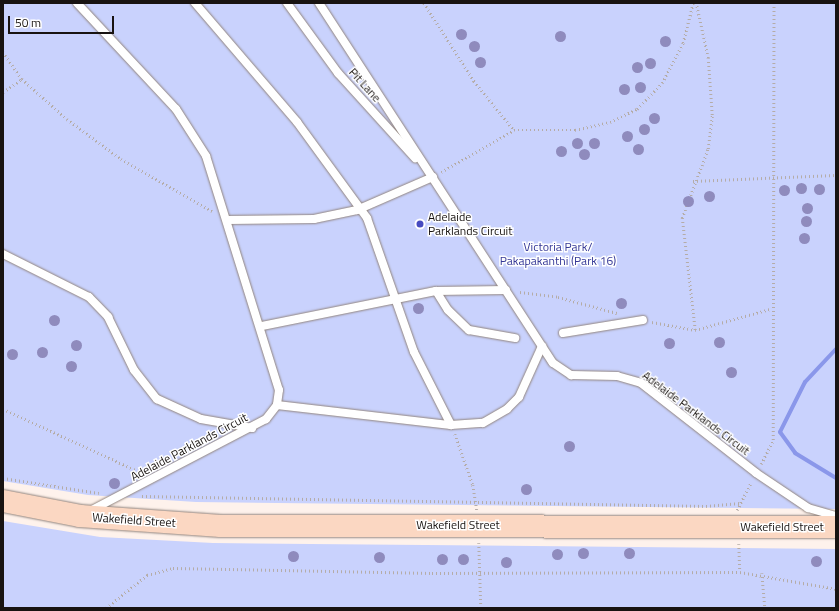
<!DOCTYPE html>
<style>
body{margin:0}
#map{position:relative;width:839px;height:611px;overflow:hidden;background:#fef2ec;font-family:"Titillium Web",sans-serif}
div>[style]{position:absolute}
.green>*{inset:0;background:#c9d2fd}
.stream>*{height:4px;margin:-2px;padding:0 2px;transform-origin:2px;border-radius:2px;background:#8a97ea}
.path>*{height:2.5px;margin-top:-1.25px;transform-origin:0;background:repeating-linear-gradient(90deg,#b5aca7 0 1px,transparent 0 4px)}
.roads{filter:drop-shadow(0 0 1px #92857e) drop-shadow(0 0 1px #92857e)}
.service>*{height:8px;margin:-4px;padding:0 4px;transform-origin:4px;border-radius:4px;background:#fff}
.secondary>*{height:22px;margin:-11px;padding:0 11px;transform-origin:11px;border-radius:11px;background:#fbd7c2}
.trees>*{width:11px;height:11px;margin:-5.5px;border-radius:50%;background:#8f8bbd}
.dots>*{width:11px;height:11px;translate:-50% -50%;box-sizing:border-box;border:2px solid #fff;border-radius:50%}
span{translate:-50% -50%;white-space:nowrap;text-align:center;line-height:1.15;-webkit-text-stroke:3px #fff;paint-order:stroke}
.street-label{font-size:12px;color:#181311}
.poi-label{font-size:12px;color:#181311}
.left{translate:0 -50%;text-align:left}
.park-label{font-size:12px;color:#343796}
.frame{position:absolute;inset:0;border:4px solid #181311;pointer-events:none}
.scale{position:absolute;left:8px;top:16px;width:106px;height:18px;box-sizing:border-box;border:2px solid #181311;border-top:0;padding-left:5px;font-size:12px;line-height:14px;white-space:nowrap;color:#181311;-webkit-text-stroke:3px #fff;paint-order:stroke}
</style>
<div id="map">
<div class="green">
<div style="clip-path:polygon(3px 3px,836px 3px,836px 509px,196px 502px,88px 495px,3px 481px)"></div>
<div style="clip-path:polygon(3px 521px,100px 537px,213px 543px,836px 549px,836px 608px,3px 608px)"></div>
</div>
<div class="stream">
<div style="left:836px;top:349px;width:45px;rotate:133.2deg"></div>
<div style="left:805px;top:382px;width:56px;rotate:116.6deg"></div>
<div style="left:780px;top:432px;width:26px;rotate:54deg"></div>
<div style="left:795px;top:453px;width:48px;rotate:31.4deg"></div>
</div>
<div class="path">
<div style="left:424px;top:3px;width:93px;rotate:57.3deg"></div>
<div style="left:474px;top:81px;width:63px;rotate:50.8deg"></div>
<div style="left:3px;top:52px;width:33px;rotate:55deg"></div>
<div style="left:22px;top:79px;width:60px;rotate:41.6deg"></div>
<div style="left:67px;top:119px;width:67px;rotate:36.5deg"></div>
<div style="left:121px;top:159px;width:105px;rotate:29.7deg"></div>
<div style="left:3px;top:92px;width:23px;rotate:-34deg"></div>
<div style="left:441px;top:172px;width:84px;rotate:-29.9deg"></div>
<div style="left:514px;top:130px;width:61px"></div>
<div style="left:575px;top:130px;width:36px;rotate:-13deg"></div>
<div style="left:610px;top:122px;width:30px;rotate:-26deg"></div>
<div style="left:637px;top:109px;width:36px;rotate:-46deg"></div>
<div style="left:662px;top:83px;width:45px;rotate:-62.3deg"></div>
<div style="left:683px;top:43px;width:41px;rotate:-76deg"></div>
<div style="left:693px;top:181px;width:143px;rotate:-2.4deg"></div>
<div style="left:520px;top:292px;width:38px;rotate:7deg"></div>
<div style="left:558px;top:297px;width:61px;rotate:15.2deg"></div>
<div style="left:652px;top:322px;width:44px;rotate:10.5deg"></div>
<div style="left:695px;top:330px;width:78px;rotate:-15.6deg"></div>
<div style="left:695px;top:330px;width:113px;rotate:-96.6deg"></div>
<div style="left:682px;top:218px;width:74px;rotate:-69.4deg"></div>
<div style="left:708px;top:149px;width:34px;rotate:-83deg"></div>
<div style="left:712px;top:115px;width:57px;rotate:-94deg"></div>
<div style="left:708px;top:58px;width:56px;rotate:-102.3deg"></div>
<div style="left:3px;top:409px;width:151px;rotate:24.7deg"></div>
<div style="left:455px;top:434px;width:54px;rotate:70.6deg"></div>
<div style="left:473px;top:485px;width:25px;rotate:81deg"></div>
<div style="left:761px;top:464px;width:27px;rotate:-63deg"></div>
<div style="left:773px;top:440px;width:437px;rotate:-89.9deg"></div>
<div style="left:3px;top:478px;width:97px;rotate:8.9deg"></div>
<div style="left:142px;top:496px;width:564px;rotate:1.02deg"></div>
<div style="left:706px;top:506px;width:34px;rotate:-5deg"></div>
<div style="left:737px;top:510px;width:31px;rotate:-63deg"></div>
<div style="left:479px;top:543px;width:65px;rotate:88.2deg"></div>
<div style="left:739px;top:544px;width:27px;rotate:88deg"></div>
<div style="left:762px;top:573px;width:33px;rotate:85deg"></div>
<div style="left:106px;top:608px;width:53px;rotate:-38.8deg"></div>
<div style="left:147px;top:575px;width:27px;rotate:-15deg"></div>
<div style="left:173px;top:568px;width:259px;rotate:1.1deg"></div>
<div style="left:432px;top:573px;width:308px;rotate:-0.2deg"></div>
<div style="left:740px;top:572px;width:97px;rotate:10deg"></div>
</div>
<div class="roads">
<div class="service">
<div style="left:77px;top:3px;width:145px;rotate:47deg"></div>
<div style="left:176px;top:109px;width:56px;rotate:57.4deg"></div>
<div style="left:206px;top:156px;width:245px;rotate:72.7deg"></div>
<div style="left:279px;top:390px;width:15px;rotate:98deg"></div>
<div style="left:277px;top:405px;width:18px;rotate:128deg"></div>
<div style="left:266px;top:419px;width:196px;rotate:152.4deg"></div>
<div style="left:195px;top:3px;width:157px;rotate:49.4deg"></div>
<div style="left:297px;top:122px;width:119px;rotate:53.9deg"></div>
<div style="left:367px;top:218px;width:142px;rotate:70.7deg"></div>
<div style="left:414px;top:352px;width:82px;rotate:63.1deg"></div>
<div style="left:287px;top:3px;width:87px;rotate:53.9deg"></div>
<div style="left:338px;top:73px;width:115px;rotate:47.8deg"></div>
<div style="left:319px;top:3px;width:429px;rotate:57deg"></div>
<div style="left:553px;top:363px;width:22px;rotate:34deg"></div>
<div style="left:571px;top:375px;width:46px;rotate:1.2deg"></div>
<div style="left:617px;top:376px;width:25px;rotate:16deg"></div>
<div style="left:641px;top:383px;width:146px;rotate:38deg"></div>
<div style="left:756px;top:473px;width:63px;rotate:33.9deg"></div>
<div style="left:808px;top:508px;width:29px;rotate:16deg"></div>
<div style="left:228px;top:220px;width:86px;rotate:-0.7deg"></div>
<div style="left:314px;top:219px;width:44px;rotate:-11.8deg"></div>
<div style="left:357px;top:210px;width:83px;rotate:-23.5deg"></div>
<div style="left:3px;top:254px;width:96px;rotate:26.6deg"></div>
<div style="left:89px;top:297px;width:28px;rotate:46deg"></div>
<div style="left:108px;top:317px;width:59px;rotate:63.9deg"></div>
<div style="left:134px;top:370px;width:37px;rotate:52deg"></div>
<div style="left:157px;top:399px;width:48px;rotate:24.4deg"></div>
<div style="left:201px;top:419px;width:52px;rotate:10deg"></div>
<div style="left:436px;top:291px;width:22px;rotate:58deg"></div>
<div style="left:448px;top:310px;width:29px;rotate:44deg"></div>
<div style="left:469px;top:330px;width:47px;rotate:9.9deg"></div>
<div style="left:262px;top:326px;width:177px;rotate:-11.4deg"></div>
<div style="left:436px;top:291px;width:70px;rotate:-0.8deg"></div>
<div style="left:563px;top:333px;width:81px;rotate:-9.2deg"></div>
<div style="left:277px;top:405px;width:175px;rotate:6.6deg"></div>
<div style="left:451px;top:425px;width:32px;rotate:-4deg"></div>
<div style="left:483px;top:423px;width:28px;rotate:-30deg"></div>
<div style="left:507px;top:409px;width:17px;rotate:-45deg"></div>
<div style="left:519px;top:397px;width:56px;rotate:-65.7deg"></div>
</div>
<div class="secondary">
<div style="left:3px;top:501px;width:78px;rotate:11deg"></div>
<div style="left:80px;top:516px;width:141px;rotate:4.1deg"></div>
<div style="left:221px;top:526px;width:615px;rotate:0.09deg"></div>
</div>
</div>
<div class="trees">
<div style="left:461px;top:34px"></div>
<div style="left:560px;top:36px"></div>
<div style="left:665px;top:41px"></div>
<div style="left:474px;top:46px"></div>
<div style="left:480px;top:62px"></div>
<div style="left:650px;top:63px"></div>
<div style="left:637px;top:67px"></div>
<div style="left:640px;top:87px"></div>
<div style="left:624px;top:89px"></div>
<div style="left:654px;top:118px"></div>
<div style="left:644px;top:129px"></div>
<div style="left:627px;top:136px"></div>
<div style="left:577px;top:143px"></div>
<div style="left:594px;top:143px"></div>
<div style="left:638px;top:149px"></div>
<div style="left:561px;top:151px"></div>
<div style="left:584px;top:154px"></div>
<div style="left:801px;top:188px"></div>
<div style="left:819px;top:189px"></div>
<div style="left:784px;top:190px"></div>
<div style="left:709px;top:196px"></div>
<div style="left:688px;top:201px"></div>
<div style="left:807px;top:208px"></div>
<div style="left:806px;top:221px"></div>
<div style="left:804px;top:238px"></div>
<div style="left:621px;top:303px"></div>
<div style="left:418px;top:308px"></div>
<div style="left:54px;top:320px"></div>
<div style="left:719px;top:342px"></div>
<div style="left:669px;top:343px"></div>
<div style="left:76px;top:345px"></div>
<div style="left:42px;top:352px"></div>
<div style="left:12px;top:354px"></div>
<div style="left:71px;top:366px"></div>
<div style="left:731px;top:372px"></div>
<div style="left:569px;top:446px"></div>
<div style="left:114px;top:483px"></div>
<div style="left:526px;top:489px"></div>
<div style="left:583px;top:553px"></div>
<div style="left:629px;top:553px"></div>
<div style="left:557px;top:554px"></div>
<div style="left:293px;top:556px"></div>
<div style="left:379px;top:557px"></div>
<div style="left:442px;top:559px"></div>
<div style="left:463px;top:559px"></div>
<div style="left:816px;top:561px"></div>
<div style="left:506px;top:562px"></div>
</div>
<div class="dots">
<div style="left:420px;top:224px;background:#474bc0"></div>
</div>
<div class="street-label">
<span style="left:365px;top:85px;rotate:48deg">Pit Lane</span>
<span style="left:696px;top:413px;rotate:37deg">Adelaide Parklands Circuit</span>
<span style="left:189px;top:447px;rotate:-28deg">Adelaide Parklands Circuit</span>
<span style="left:134px;top:520px;rotate:4deg">Wakefield Street</span>
<span style="left:458px;top:525px">Wakefield Street</span>
<span style="left:782px;top:527px">Wakefield Street</span>
</div>
<div class="poi-label">
<span class="left" style="left:428px;top:224px">Adelaide<br>Parklands Circuit</span>
</div>
<div class="park-label">
<span style="left:558px;top:254px">Victoria Park/<br>Pakapakanthi (Park 16)</span>
</div>
<div class="frame"></div>
<div class="scale">50 m</div>
</div>
